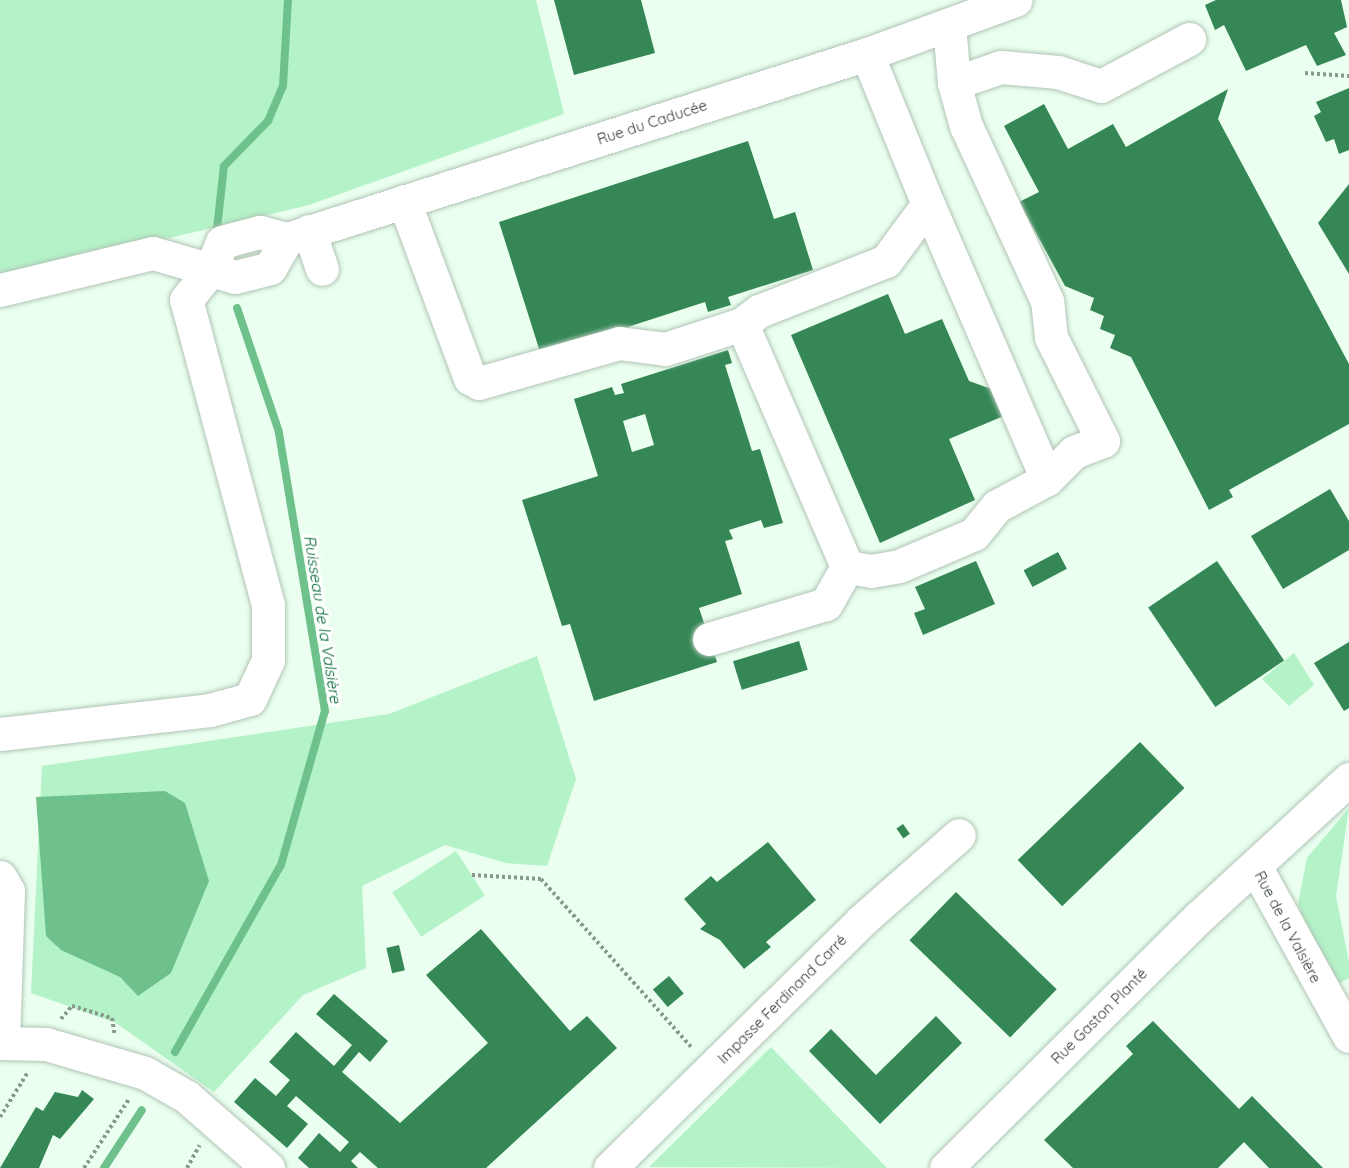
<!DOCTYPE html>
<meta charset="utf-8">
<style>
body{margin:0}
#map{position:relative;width:1349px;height:1168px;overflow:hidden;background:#eaffef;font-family:Quicksand,sans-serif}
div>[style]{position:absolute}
.green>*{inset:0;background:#b4f2c7;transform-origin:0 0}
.water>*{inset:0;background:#6fc18c}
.stream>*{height:8px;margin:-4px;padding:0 4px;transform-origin:4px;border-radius:4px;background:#6fc18c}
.building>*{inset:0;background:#358856;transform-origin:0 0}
.path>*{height:4px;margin-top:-2px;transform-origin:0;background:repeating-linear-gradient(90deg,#89978c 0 3px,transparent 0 6px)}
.roads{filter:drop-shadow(0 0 2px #b1c4b6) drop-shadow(0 0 2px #b1c4b6)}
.minor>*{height:33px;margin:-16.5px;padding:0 16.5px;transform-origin:16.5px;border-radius:16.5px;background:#fff}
span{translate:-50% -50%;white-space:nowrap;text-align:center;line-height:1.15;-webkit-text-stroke:6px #fff;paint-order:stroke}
.street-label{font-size:15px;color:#353d37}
.water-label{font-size:16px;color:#046938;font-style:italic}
</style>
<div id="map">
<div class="green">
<div style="clip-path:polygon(0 0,536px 0,564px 114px,309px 205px,0 278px)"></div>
<div style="clip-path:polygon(1294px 653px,1314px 685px,1289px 706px,1262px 679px)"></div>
<div style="clip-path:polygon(537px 656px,576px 779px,547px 866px,506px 863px,445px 845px,362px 886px,366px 968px,303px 995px,214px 1092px,116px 1023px,31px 993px,42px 766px,389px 714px)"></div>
<div style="clip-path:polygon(1349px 808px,1336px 896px,1349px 963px,1349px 978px,1340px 983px,1313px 944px,1298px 904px,1307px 858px)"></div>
<div style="left:456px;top:851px;width:53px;height:76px;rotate:57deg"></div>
<div style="clip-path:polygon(771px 1047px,887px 1168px,649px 1167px)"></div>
</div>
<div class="water">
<div style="clip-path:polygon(165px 791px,185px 803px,209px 881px,171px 973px,138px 996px,120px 977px,61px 950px,46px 936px,36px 797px)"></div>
</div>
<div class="stream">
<div style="left:217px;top:229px;width:63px;rotate:-83.7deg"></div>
<div style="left:224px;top:166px;width:63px;rotate:-45.6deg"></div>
<div style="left:268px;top:121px;width:38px;rotate:-67deg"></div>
<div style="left:283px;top:86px;width:86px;rotate:-86.7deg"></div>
<div style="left:175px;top:1052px;width:215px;rotate:-60.5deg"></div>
<div style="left:281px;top:865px;width:160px;rotate:-74.1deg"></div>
<div style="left:325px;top:711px;width:283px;rotate:-99.4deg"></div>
<div style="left:279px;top:432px;width:131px;rotate:-108.7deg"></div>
<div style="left:104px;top:1168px;width:69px;rotate:-56.8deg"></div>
</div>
<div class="building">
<div style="clip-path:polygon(554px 0,641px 0,655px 53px,574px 75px)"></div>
<div style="clip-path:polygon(1216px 0,1341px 0,1347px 27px,1334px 33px,1346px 55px,1317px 66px,1306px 45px,1246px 71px,1224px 25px,1215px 30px,1205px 5px)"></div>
<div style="clip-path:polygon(1349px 88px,1349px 150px,1339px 154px,1334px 139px,1326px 142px,1314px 116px,1321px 112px,1316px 102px)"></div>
<div style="clip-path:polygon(1228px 89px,1218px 119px,1349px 364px,1349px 424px,1229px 490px,1233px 497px,1209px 510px,1131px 357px,1110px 348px,1115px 335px,1100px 329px,1104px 316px,1090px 310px,1094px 298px,1065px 286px,1019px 202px,1039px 192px,1004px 126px,1044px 104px,1068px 149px,1113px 124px,1126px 147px)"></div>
<div style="clip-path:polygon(748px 141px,774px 219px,795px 212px,813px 270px,728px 297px,731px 305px,708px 312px,705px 302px,541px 355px,499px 222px)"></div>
<div style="clip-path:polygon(1349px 184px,1349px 274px,1318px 223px)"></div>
<div style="clip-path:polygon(888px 294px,905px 334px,942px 319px,969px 381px,997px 391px,1006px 415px,949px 439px,975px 500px,880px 543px,791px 335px)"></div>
<div style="clip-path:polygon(evenodd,728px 350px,732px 363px,725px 365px,752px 451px,760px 449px,783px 523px,764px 528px,761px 520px,729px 530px,733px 539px,725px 541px,742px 594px,699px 608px,717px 662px,594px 701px,570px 624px,562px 626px,522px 500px,598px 476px,574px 399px,612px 387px,615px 395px,624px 393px,621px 384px,728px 350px,645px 414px,654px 445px,632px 452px,623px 421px,645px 414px)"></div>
<div style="clip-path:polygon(1330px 489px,1349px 521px,1349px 550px,1283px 589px,1251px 536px)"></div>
<div style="left:1058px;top:552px;width:19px;height:39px;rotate:62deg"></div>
<div style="clip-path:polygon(976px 561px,995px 604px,923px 635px,914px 613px,925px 609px,915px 587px)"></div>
<div style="left:1217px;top:561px;width:120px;height:83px;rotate:56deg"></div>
<div style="left:799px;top:641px;width:30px;height:69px;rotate:73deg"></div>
<div style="clip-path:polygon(1349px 642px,1349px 708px,1344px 711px,1314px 663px)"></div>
<div style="left:1140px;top:742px;width:64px;height:170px;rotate:46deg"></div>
<div style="left:903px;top:824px;width:12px;height:8px;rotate:55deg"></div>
<div style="clip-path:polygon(768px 842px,816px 900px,766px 942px,771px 947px,744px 969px,720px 940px,700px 929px,706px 924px,684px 899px,711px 876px,717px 882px)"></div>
<div style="left:956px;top:892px;width:140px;height:67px;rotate:44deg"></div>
<div style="clip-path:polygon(481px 929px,570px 1031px,587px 1016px,617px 1048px,486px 1168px,378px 1168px,360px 1152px,351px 1161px,358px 1168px,309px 1168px,298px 1158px,319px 1133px,340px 1152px,349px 1142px,296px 1096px,287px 1106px,308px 1124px,287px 1148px,234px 1102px,255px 1078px,276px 1096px,290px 1080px,269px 1062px,296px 1032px,334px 1066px,352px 1045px,316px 1014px,334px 994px,388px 1041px,370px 1062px,359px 1052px,342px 1072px,400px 1123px,488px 1043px,426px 975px)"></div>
<div style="left:399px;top:945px;width:26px;height:13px;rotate:77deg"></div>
<div style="left:669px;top:976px;width:23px;height:21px;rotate:50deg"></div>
<div style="clip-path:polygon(936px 1016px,962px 1043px,880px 1124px,809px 1051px,831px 1029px,876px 1075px)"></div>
<div style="clip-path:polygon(1153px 1021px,1239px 1109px,1252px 1096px,1323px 1168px,1269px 1168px,1244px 1142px,1218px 1168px,1073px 1168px,1044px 1140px,1133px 1054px,1126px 1046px)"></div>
<div style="clip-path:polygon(82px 1090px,94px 1099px,60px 1139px,53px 1135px,39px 1168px,0 1168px,36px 1107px,43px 1111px,55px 1092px,78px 1097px)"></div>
</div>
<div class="path">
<div style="left:1305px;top:73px;width:44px;rotate:3.9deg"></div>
<div style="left:472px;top:875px;width:69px;rotate:3.3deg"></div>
<div style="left:541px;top:879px;width:227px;rotate:48.2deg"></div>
<div style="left:61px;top:1019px;width:17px;rotate:-50deg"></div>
<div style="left:72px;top:1006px;width:42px;rotate:16.7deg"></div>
<div style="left:112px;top:1018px;width:18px;rotate:81deg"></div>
<div style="left:0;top:1117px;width:53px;rotate:-58.1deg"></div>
<div style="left:84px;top:1168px;width:82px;rotate:-56.9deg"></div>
<div style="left:187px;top:1168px;width:26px;rotate:-61deg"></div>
</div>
<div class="roads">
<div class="minor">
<div style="left:949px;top:25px;width:58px;rotate:85.1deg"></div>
<div style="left:954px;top:83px;width:50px;rotate:-18.8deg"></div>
<div style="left:1001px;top:67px;width:57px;rotate:5deg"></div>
<div style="left:1058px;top:72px;width:45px;rotate:18deg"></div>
<div style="left:1101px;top:86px;width:100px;rotate:-28.1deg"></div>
<div style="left:867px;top:54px;width:162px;rotate:67.9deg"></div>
<div style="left:928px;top:204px;width:71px;rotate:126.4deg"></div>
<div style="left:886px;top:261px;width:136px;rotate:158.5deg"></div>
<div style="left:759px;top:311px;width:21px;rotate:143deg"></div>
<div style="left:742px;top:324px;width:265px;rotate:66.6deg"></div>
<div style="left:847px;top:567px;width:24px;rotate:9deg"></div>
<div style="left:871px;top:571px;width:28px;rotate:-10deg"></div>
<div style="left:899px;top:566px;width:82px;rotate:-23.1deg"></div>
<div style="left:974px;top:534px;width:36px;rotate:-51deg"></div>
<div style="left:997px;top:506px;width:57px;rotate:-28.4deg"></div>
<div style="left:1047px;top:479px;width:38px;rotate:-45deg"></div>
<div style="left:1074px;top:452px;width:31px;rotate:-21deg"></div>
<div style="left:1103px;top:441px;width:116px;rotate:-116.6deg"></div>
<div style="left:1051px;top:337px;width:36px;rotate:-96deg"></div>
<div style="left:1047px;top:301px;width:193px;rotate:-114.8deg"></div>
<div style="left:966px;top:126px;width:45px;rotate:-105.6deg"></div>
<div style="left:404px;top:201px;width:189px;rotate:69.6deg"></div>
<div style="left:470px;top:378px;width:10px;rotate:29deg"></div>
<div style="left:479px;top:383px;width:146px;rotate:-15.9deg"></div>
<div style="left:619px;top:343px;width:46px;rotate:7.4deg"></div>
<div style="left:665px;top:349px;width:81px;rotate:-18deg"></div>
<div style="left:928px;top:204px;width:300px;rotate:66.6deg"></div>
<div style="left:309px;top:231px;width:40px;rotate:71.1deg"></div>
<div style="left:287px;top:239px;width:609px;rotate:-17.69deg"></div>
<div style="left:867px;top:54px;width:158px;rotate:-20deg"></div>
<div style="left:0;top:290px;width:157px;rotate:-13.6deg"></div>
<div style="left:153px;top:253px;width:85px;rotate:16.3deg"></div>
<div style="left:235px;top:277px;width:36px;rotate:-14deg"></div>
<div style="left:270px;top:268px;width:34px;rotate:-60deg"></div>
<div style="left:709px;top:639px;width:122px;rotate:-16.7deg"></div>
<div style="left:826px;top:604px;width:43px;rotate:-60.4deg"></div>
<div style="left:0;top:734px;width:211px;rotate:-6.5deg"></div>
<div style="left:210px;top:710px;width:41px;rotate:-15.4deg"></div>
<div style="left:250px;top:699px;width:43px;rotate:-65.2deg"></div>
<div style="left:268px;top:660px;width:55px;rotate:-90deg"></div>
<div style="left:268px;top:605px;width:316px;rotate:-105deg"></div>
<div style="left:186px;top:300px;width:40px;rotate:-51deg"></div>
<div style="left:211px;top:269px;width:29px;rotate:-68deg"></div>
<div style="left:222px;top:242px;width:39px;rotate:-15deg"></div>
<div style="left:260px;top:232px;width:28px;rotate:15deg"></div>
<div style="left:1255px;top:866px;width:194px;rotate:61.1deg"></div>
<div style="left:0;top:877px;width:16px;rotate:60deg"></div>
<div style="left:8px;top:891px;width:152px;rotate:91.9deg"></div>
<div style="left:0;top:1043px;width:46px;rotate:1.2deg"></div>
<div style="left:46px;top:1044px;width:103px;rotate:16.3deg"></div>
<div style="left:145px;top:1073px;width:48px;rotate:29.7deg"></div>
<div style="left:187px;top:1097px;width:108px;rotate:41.2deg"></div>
<div style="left:610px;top:1168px;width:352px;rotate:-44.5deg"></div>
<div style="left:861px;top:921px;width:130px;rotate:-41.3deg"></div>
<div style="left:946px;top:1168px;width:356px;rotate:-44.8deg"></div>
<div style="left:1199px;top:917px;width:204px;rotate:-42.6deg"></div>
</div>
</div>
<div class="street-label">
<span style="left:652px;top:122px;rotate:-18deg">Rue du Caducée</span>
<span style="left:1288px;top:927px;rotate:62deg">Rue de la Valsière</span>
<span style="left:782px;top:999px;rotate:-45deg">Impasse Ferdinand Carré</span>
<span style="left:1099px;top:1016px;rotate:-45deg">Rue Gaston Planté</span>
</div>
<div class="water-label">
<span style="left:323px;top:619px;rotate:81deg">Ruisseau de la Valsière</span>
</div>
</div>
